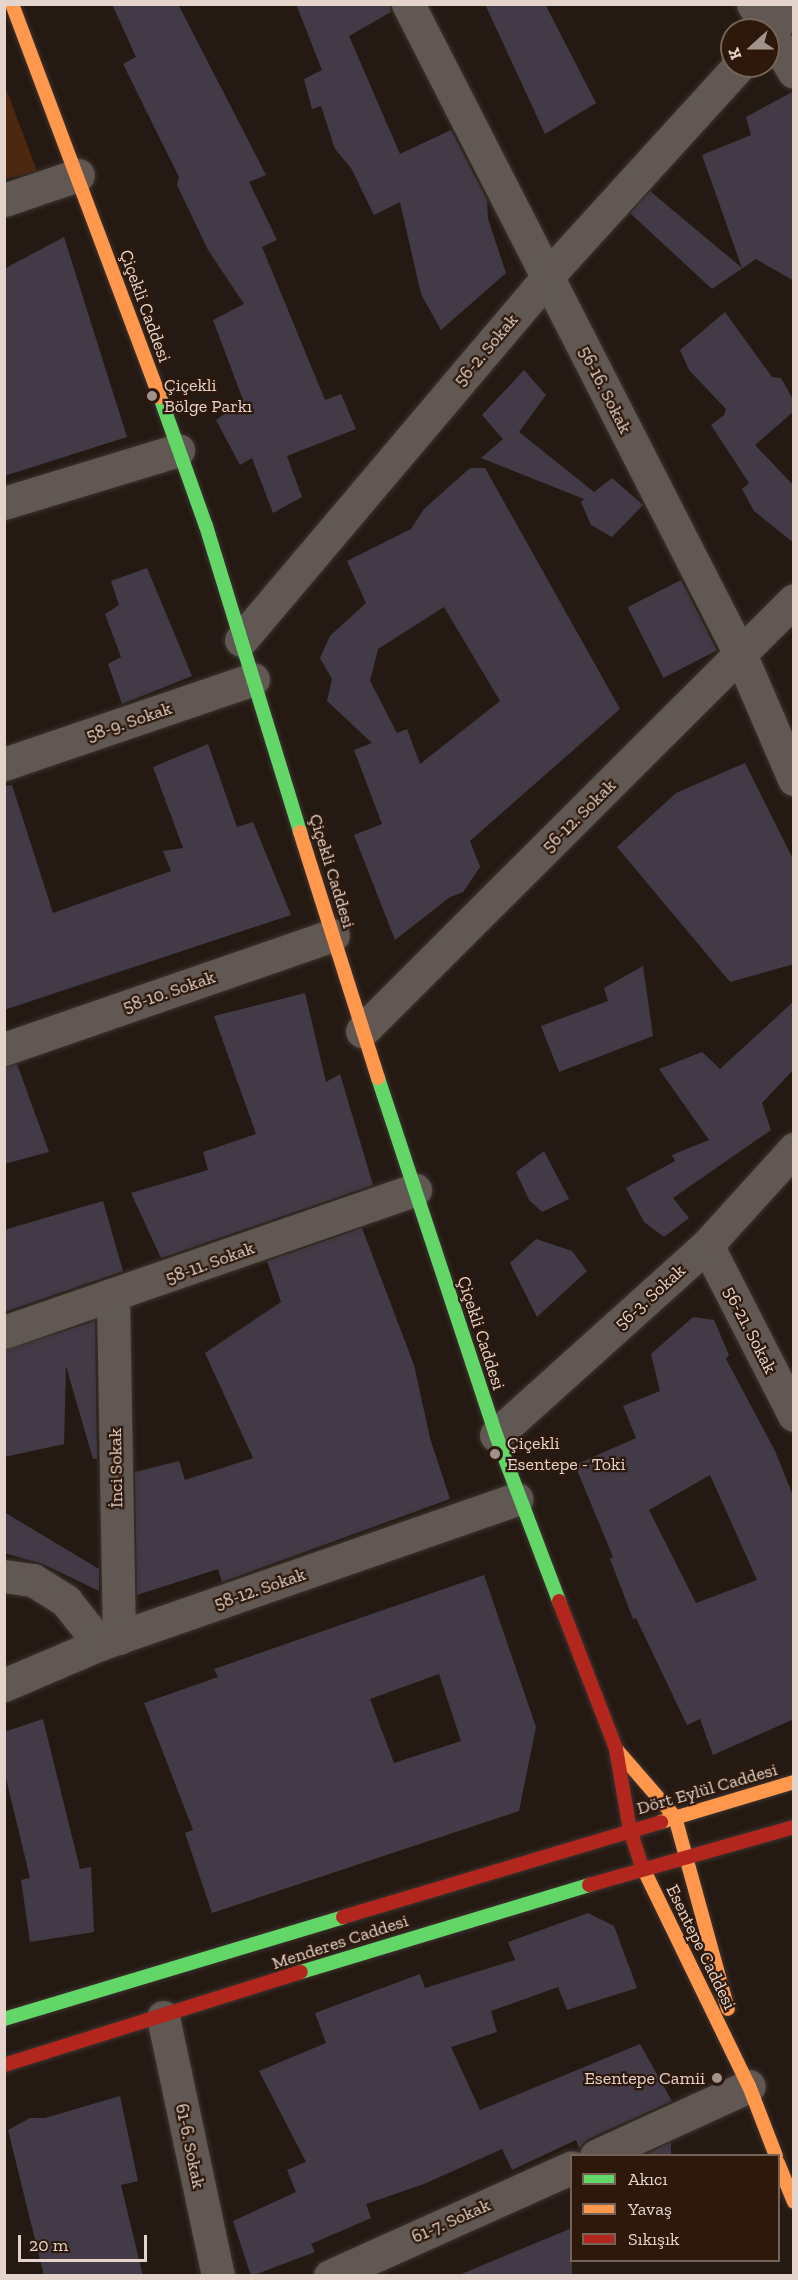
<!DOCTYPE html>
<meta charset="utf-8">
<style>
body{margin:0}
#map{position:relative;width:798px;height:2280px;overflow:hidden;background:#251a13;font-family:"Zilla Slab",serif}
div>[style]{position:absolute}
.green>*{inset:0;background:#4d270f}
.building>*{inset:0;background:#423a47;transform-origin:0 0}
.roads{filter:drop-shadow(0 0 2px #3d332f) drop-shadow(0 0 2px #3d332f)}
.street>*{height:33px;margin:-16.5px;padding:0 16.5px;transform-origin:16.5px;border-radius:16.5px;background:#615853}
.fast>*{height:14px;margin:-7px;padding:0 7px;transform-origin:7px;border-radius:7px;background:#63d668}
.slow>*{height:14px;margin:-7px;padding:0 7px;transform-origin:7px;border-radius:7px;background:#ff974d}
.jam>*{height:14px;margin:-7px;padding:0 7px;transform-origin:7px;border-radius:7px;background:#b3261e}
.dots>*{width:16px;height:16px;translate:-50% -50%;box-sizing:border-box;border:3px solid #2d180b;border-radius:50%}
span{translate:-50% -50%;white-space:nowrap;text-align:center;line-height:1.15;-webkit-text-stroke:4.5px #2d180b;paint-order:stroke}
.street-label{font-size:18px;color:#e4d4cc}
.poi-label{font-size:18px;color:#e4d4cc}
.left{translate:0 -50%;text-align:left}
.right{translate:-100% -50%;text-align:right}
.frame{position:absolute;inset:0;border:6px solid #e4d4cc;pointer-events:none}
.legend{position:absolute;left:570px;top:2154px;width:210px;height:108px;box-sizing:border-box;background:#2d180b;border:2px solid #766358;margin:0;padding:8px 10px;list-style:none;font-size:18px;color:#e4d4cc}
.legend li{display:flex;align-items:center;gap:12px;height:30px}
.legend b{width:30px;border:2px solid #766358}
.north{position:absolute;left:720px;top:18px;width:60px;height:60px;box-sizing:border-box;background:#2d180b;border:2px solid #766358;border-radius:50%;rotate:249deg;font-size:16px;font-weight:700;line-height:24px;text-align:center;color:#e4d4cc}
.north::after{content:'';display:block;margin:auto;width:21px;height:27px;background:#a1938b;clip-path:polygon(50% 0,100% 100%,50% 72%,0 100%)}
.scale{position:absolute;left:18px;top:2235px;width:129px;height:27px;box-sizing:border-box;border:3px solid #e4d4cc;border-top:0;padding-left:8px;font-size:18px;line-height:21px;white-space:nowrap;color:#e4d4cc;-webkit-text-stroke:4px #2d180b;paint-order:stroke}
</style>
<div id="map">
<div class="green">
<div style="clip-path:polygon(5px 86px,37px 171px,5px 179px,4px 179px)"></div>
</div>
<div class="building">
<div style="clip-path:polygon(112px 4px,178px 4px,266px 175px,249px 182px,277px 240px,262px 247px,325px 400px,341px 394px,356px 429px,287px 456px,302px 497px,273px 513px,252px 458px,240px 465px,216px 420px,243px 400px,213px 320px,244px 304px,208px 250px,177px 185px,179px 177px,123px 64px,136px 57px)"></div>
<div style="clip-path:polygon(296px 4px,390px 4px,391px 12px,349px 36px,400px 154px,451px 130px,487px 200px,488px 219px,506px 273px,441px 330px,421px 294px,400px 202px,374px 215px,351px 168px,335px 149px,321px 106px,312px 109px,304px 79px,322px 70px)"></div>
<div style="clip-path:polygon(485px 4px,545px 4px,596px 103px,545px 134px)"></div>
<div style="clip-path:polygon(794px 91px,794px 281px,756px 259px,712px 289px,630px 213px,650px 191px,742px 268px,702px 155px,751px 135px,746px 117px)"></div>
<div style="clip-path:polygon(64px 237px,127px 437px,4px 476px,4px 269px)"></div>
<div style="clip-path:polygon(725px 312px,772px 377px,781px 378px,794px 401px,794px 411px,755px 445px,794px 486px,794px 543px,754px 511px,742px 489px,749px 483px,711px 425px,724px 415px,726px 409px,689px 370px,680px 350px)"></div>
<div style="clip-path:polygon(524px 370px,546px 395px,519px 432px,594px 492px,612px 478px,643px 505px,612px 537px,591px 525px,581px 502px,584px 499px,481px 458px,503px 439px,482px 415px)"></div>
<div style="clip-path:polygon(evenodd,470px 468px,485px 468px,620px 709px,470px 841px,480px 867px,463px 892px,450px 897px,395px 940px,354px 835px,382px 824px,354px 750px,372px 743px,327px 701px,332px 679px,320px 658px,330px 636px,366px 603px,347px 561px,411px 529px,424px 509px,470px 468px,444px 607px,500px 701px,420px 764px,407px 729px,397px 733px,370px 681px,378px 649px,444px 607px)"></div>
<div style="clip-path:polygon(147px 568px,192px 676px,122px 704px,108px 664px,121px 657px,105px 614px,119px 605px,111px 581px)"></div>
<div style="left:681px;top:580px;width:79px;height:60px;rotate:63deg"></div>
<div style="clip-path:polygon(208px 744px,237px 827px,253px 822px,291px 915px,4px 1010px,4px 786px,12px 785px,53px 913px,171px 871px,163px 851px,183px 848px,153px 767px)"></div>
<div style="clip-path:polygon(745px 763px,794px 861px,794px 964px,730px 982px,617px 847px,676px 793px)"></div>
<div style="clip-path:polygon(643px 966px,653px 1036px,559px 1072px,541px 1026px,608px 1001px,604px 988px)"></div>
<div style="clip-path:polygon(305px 993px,326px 1082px,340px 1074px,373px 1185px,161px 1258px,131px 1193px,208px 1170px,203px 1152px,256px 1134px,214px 1016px)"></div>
<div style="clip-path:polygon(794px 1001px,794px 1069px,762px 1103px,771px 1130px,673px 1198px,689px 1218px,664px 1237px,644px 1222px,626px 1188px,675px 1161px,672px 1155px,709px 1140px,659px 1069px,702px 1052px,720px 1069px)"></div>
<div style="clip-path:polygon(17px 1064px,49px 1152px,4px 1164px,4px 1067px)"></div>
<div style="clip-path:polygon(544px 1151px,569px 1199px,542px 1212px,529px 1200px,516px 1172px)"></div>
<div style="clip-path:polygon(103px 1201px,123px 1271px,4px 1312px,4px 1230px)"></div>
<div style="clip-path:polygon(362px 1228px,414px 1365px,430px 1438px,450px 1499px,222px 1582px,218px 1569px,137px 1595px,135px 1472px,179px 1461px,185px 1480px,253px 1458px,205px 1353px,281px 1302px,267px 1261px)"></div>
<div style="clip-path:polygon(536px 1239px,572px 1251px,587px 1271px,537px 1317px,510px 1263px)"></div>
<div style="clip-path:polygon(evenodd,693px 1317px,714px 1320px,729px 1355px,726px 1359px,775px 1451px,794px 1498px,794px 1719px,713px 1755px,700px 1719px,687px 1725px,636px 1618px,633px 1619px,610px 1559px,613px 1557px,575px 1465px,636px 1438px,623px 1406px,660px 1391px,651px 1354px,693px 1317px,710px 1475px,757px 1580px,696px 1603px,649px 1510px,710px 1475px)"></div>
<div style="clip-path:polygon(95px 1321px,97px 1459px,93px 1459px,66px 1366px,64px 1444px,4px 1457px,4px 1350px)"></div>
<div style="clip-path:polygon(4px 1512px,99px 1569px,99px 1591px,43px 1564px,4px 1553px)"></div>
<div style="clip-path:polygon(evenodd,484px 1575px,536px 1727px,519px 1811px,212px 1913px,185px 1833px,193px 1830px,144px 1703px,218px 1677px,214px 1669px,484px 1575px,439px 1674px,461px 1741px,394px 1763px,370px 1699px,439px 1674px)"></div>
<div style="clip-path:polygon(43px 1719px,80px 1869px,91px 1867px,94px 1932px,30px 1942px,21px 1880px,30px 1878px,4px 1770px,4px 1732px)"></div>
<div style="clip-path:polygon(588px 1913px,614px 1926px,637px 1988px,567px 2010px,558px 1987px,491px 2011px,497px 2032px,451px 2047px,480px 2110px,640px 2044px,672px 2101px,588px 2139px,579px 2148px,576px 2140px,512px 2170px,502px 2149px,424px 2184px,366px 2204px,371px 2218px,311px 2244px,315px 2252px,251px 2276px,233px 2221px,296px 2192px,287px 2170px,306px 2162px,259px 2071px,326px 2043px,315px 2013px,420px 1974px,425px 1988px,515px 1960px,508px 1942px)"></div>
<div style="clip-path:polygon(120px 2096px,138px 2181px,121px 2185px,143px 2276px,44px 2276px,8px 2130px,30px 2118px,45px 2118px)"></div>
<div style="clip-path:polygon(671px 2142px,671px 2156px,642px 2156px)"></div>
<div style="clip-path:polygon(572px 2228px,572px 2276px,459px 2276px,459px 2275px)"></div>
</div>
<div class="roads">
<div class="street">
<div style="left:408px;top:4px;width:732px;rotate:62.94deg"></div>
<div style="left:741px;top:656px;width:134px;rotate:66.7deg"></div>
<div style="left:753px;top:4px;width:79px;rotate:58.9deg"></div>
<div style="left:768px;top:35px;width:40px;rotate:-51deg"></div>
<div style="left:4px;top:200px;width:78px;rotate:-18.7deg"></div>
<div style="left:4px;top:503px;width:182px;rotate:-16.9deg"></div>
<div style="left:241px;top:640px;width:485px;rotate:-49.8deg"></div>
<div style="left:554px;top:269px;width:275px;rotate:-47.7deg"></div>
<div style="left:4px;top:764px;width:263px;rotate:-18.8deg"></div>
<div style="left:362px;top:1031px;width:610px;rotate:-44.93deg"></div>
<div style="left:4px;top:1049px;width:348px;rotate:-19.1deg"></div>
<div style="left:707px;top:1245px;width:191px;rotate:62.9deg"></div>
<div style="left:113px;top:1297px;width:341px;rotate:89deg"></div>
<div style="left:4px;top:1332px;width:435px;rotate:-19.1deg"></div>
<div style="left:496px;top:1435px;width:284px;rotate:-42deg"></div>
<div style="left:707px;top:1245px;width:130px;rotate:-47.8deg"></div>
<div style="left:4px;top:1576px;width:29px;rotate:8deg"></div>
<div style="left:33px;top:1580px;width:39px;rotate:32deg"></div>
<div style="left:66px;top:1601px;width:55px;rotate:51.7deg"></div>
<div style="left:4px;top:1685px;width:104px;rotate:-23.1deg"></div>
<div style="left:100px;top:1644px;width:441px;rotate:-19.2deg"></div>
<div style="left:163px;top:2017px;width:265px;rotate:78deg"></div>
<div style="left:596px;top:2156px;width:168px;rotate:-24.6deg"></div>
<div style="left:330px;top:2276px;width:265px;rotate:-24.2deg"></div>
</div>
<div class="fast">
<div style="left:160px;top:397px;width:137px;rotate:70.4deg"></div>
<div style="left:206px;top:526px;width:320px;rotate:72.9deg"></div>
<div style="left:378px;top:1078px;width:376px;rotate:71.7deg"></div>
<div style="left:496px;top:1435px;width:178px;rotate:69.2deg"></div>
<div style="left:301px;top:1972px;width:301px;rotate:-16.8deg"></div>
<div style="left:4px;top:2019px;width:354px;rotate:-16.7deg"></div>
</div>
<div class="slow">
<div style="left:12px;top:4px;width:420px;rotate:69.4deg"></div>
<div style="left:300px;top:832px;width:258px;rotate:72.4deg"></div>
<div style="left:617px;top:1750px;width:89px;rotate:49.1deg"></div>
<div style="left:675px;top:1817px;width:199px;rotate:74.6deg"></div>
<div style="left:661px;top:1822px;width:139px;rotate:-16.7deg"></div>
<div style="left:642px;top:1866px;width:245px;rotate:64.1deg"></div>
<div style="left:749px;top:2086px;width:75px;rotate:68.9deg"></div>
<div style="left:778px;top:2163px;width:42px;rotate:67.7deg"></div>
</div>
<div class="jam">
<div style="left:559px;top:1601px;width:159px;rotate:68.9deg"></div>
<div style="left:616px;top:1749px;width:82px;rotate:80.2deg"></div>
<div style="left:630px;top:1830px;width:38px;rotate:72deg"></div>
<div style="left:589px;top:1885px;width:213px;rotate:-15.8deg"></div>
<div style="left:343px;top:1917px;width:332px;rotate:-16.6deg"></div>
<div style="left:4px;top:2065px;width:311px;rotate:-17.4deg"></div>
</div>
</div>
<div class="dots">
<div style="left:152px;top:396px;background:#a1938b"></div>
<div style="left:495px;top:1454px;background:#a1938b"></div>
<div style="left:717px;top:2078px;background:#a1938b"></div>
</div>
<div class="street-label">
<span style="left:145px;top:306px;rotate:70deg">Çiçekli Caddesi</span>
<span style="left:486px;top:350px;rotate:-50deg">56-2. Sokak</span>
<span style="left:605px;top:390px;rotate:63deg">56-16. Sokak</span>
<span style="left:129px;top:722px;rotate:-19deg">58-9. Sokak</span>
<span style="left:579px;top:816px;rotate:-45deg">56-12. Sokak</span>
<span style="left:332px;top:871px;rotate:73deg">Çiçekli Caddesi</span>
<span style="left:169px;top:992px;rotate:-19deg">58-10. Sokak</span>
<span style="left:210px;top:1263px;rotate:-20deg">58-11. Sokak</span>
<span style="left:650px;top:1297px;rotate:-42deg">56-3. Sokak</span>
<span style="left:750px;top:1330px;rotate:63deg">56-21. Sokak</span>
<span style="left:481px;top:1333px;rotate:72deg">Çiçekli Caddesi</span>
<span style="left:116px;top:1468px;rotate:-91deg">İnci Sokak</span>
<span style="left:260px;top:1589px;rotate:-19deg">58-12. Sokak</span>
<span style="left:707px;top:1789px;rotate:-16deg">Dört Eylül Caddesi</span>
<span style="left:340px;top:1942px;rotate:-18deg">Menderes Caddesi</span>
<span style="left:701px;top:1947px;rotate:64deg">Esentepe Caddesi</span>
<span style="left:190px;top:2146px;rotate:78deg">61-6. Sokak</span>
<span style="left:451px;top:2221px;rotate:-24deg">61-7. Sokak</span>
</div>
<div class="poi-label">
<span class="left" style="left:164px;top:396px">Çiçekli<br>Bölge Parkı</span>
<span class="left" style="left:507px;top:1454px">Çiçekli<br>Esentepe - Toki</span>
<span class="right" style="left:705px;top:2078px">Esentepe Camii</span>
</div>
<div class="frame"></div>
<ul class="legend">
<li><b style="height:8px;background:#63d668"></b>Akıcı</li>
<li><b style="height:8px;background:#ff974d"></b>Yavaş</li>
<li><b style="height:8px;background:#b3261e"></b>Sıkışık</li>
</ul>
<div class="north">K</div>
<div class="scale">20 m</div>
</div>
